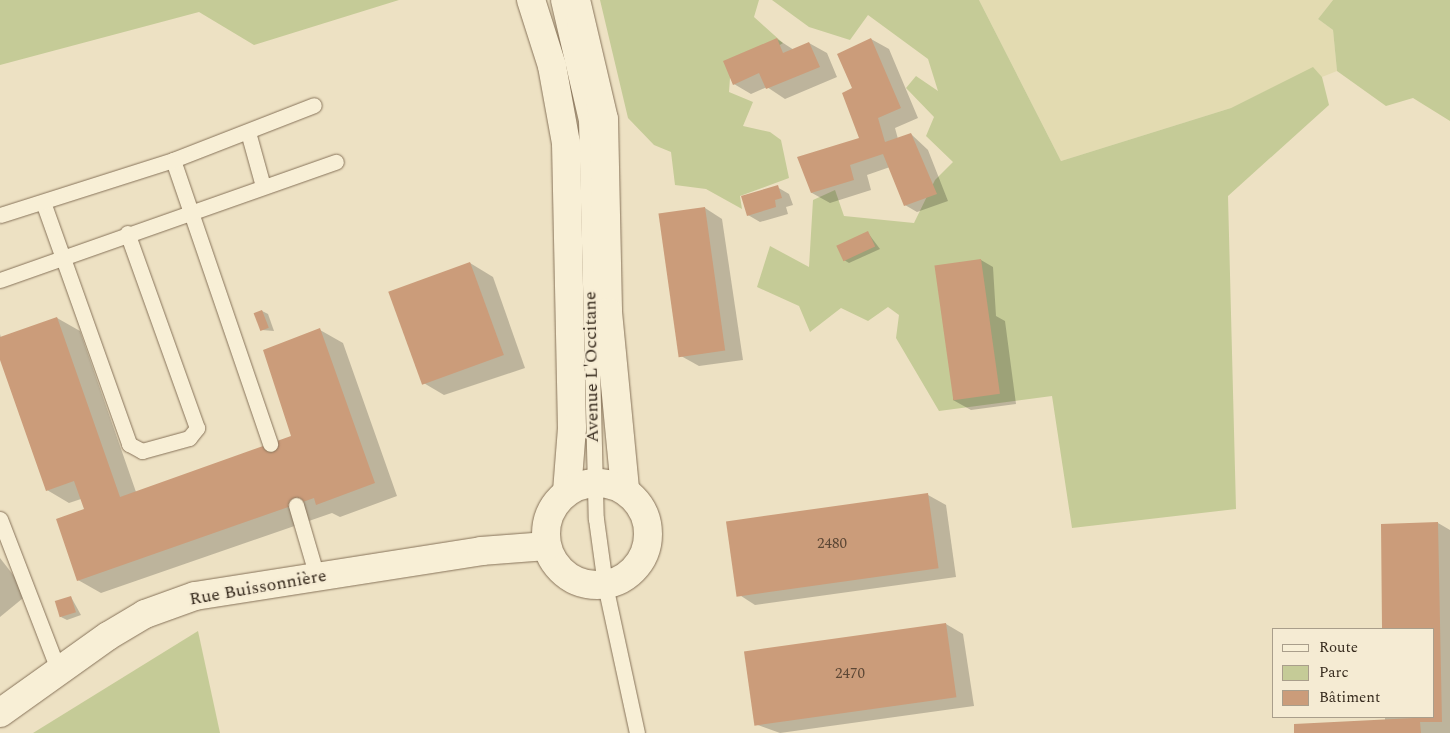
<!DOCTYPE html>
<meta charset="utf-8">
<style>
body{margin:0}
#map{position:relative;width:1450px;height:733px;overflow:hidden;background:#ede1c3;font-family:Spectral,serif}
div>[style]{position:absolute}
.farmland>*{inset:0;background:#e3dbb1}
.green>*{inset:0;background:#c5cb97}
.shadow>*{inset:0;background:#0003}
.building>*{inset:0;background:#cb9c7a;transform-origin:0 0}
.roads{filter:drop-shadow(0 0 1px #87735a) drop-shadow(0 0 1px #87735a)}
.service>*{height:15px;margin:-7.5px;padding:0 7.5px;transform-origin:7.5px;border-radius:7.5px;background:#f8efd6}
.minor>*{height:28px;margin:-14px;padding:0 14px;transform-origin:14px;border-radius:14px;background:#f8efd6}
.minor>.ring{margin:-14px;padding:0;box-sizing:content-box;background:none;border:28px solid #f8efd6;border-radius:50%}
span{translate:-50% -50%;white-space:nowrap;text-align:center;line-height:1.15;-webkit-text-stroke:4px #f5ebd3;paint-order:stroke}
.number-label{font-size:15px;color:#5c4735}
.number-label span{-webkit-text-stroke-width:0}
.street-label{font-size:18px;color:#372b1e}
.legend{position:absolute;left:1272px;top:628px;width:162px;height:90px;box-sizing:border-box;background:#f5ebd3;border:1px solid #a99e8b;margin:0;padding:6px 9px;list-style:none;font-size:15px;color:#372b1e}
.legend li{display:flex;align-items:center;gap:10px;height:25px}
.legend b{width:25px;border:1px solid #a99e8b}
</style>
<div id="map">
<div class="farmland">
<div style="clip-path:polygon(979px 0,1333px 0,1318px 19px,1333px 30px,1337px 71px,1322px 77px,1313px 68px,1231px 108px,1061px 161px)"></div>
</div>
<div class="green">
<div style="clip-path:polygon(0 0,399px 0,254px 45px,199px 12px,0 65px)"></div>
<div style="clip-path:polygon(600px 0,759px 0,754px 17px,783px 43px,730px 78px,729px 92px,753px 102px,743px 126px,770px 132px,781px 140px,789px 178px,740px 196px,742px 209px,706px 189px,675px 185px,671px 152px,654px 145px,628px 118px)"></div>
<div style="clip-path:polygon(772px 0,979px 0,1061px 161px,1231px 108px,1313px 67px,1322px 77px,1329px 105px,1228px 196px,1236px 509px,1072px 528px,1052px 396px,939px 411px,896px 338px,899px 315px,888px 307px,868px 321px,841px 308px,810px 332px,799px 306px,757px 287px,770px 246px,809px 267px,813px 200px,835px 190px,844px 216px,914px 223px,935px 180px,953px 162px,926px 136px,934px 117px,906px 88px,916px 76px,938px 91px,928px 59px,868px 15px,850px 40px,809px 27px)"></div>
<div style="clip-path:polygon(1333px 0,1450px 0,1450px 121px,1413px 98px,1386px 106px,1337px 71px,1333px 30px,1318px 19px)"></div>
<div style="clip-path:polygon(198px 631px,220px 733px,33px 733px)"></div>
</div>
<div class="shadow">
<div style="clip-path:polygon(777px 39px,794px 50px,809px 43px,827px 53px,837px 77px,785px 99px,767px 87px,751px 94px,734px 84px)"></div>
<div style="clip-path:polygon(871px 39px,889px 49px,918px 118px,895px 128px,898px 139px,911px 134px,928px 150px,948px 201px,917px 212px,905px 205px,890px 167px,867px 175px,871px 190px,830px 203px,812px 193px,799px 158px,860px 139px,854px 89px)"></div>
<div style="clip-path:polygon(777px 187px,789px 194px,793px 205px,786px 207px,788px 214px,760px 222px,748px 215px)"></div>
<div style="clip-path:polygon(705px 208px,722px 219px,743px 360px,699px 366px,681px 356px)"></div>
<div style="clip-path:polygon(868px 233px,880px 249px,849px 263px,844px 260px)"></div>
<div style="clip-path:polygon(981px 260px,993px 267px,996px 316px,1005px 321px,1016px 404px,971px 410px,953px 400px)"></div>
<div style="clip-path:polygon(470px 263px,493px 277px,525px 368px,444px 395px,422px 382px)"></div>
<div style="clip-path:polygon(262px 311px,268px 314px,274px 331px,262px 330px)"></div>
<div style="clip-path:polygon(57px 318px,80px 331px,136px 492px,293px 437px,320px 330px,343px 343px,397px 496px,340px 517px,332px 513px,101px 593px,78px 580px,87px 510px,81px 499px,69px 503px,47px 490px,0 356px,0 334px,1px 338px)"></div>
<div style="clip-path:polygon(928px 495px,946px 505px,956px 577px,755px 605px,738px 594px)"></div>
<div style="clip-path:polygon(1438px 523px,1450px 530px,1450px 733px,1296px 733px,1385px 724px,1385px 717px,1434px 717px,1434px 629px,1384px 629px,1382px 525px)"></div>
<div style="clip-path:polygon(0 558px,28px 594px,0 617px)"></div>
<div style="clip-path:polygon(71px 597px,81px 615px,67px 620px,61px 617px)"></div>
<div style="clip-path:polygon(946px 624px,963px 634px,974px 706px,780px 733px,755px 724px)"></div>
</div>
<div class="building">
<div style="clip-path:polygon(777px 38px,783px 53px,809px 42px,820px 67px,766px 89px,759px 73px,733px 85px,723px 61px)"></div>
<div style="clip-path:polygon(871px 38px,901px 108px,878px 118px,885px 142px,911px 133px,937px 194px,904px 206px,883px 154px,850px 165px,854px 180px,811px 193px,797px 157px,859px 138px,842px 93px,852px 88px,837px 54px)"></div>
<div style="clip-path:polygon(778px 185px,782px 198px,775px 200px,776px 207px,747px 216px,741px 196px)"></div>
<div style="left:705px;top:207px;width:145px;height:47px;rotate:82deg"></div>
<div style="left:868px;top:231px;width:17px;height:35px;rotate:65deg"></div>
<div style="left:981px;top:259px;width:136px;height:47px;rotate:82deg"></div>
<div style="left:470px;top:262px;width:99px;height:87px;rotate:70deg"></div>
<div style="left:262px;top:310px;width:19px;height:9px;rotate:69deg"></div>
<div style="clip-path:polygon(57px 317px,120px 497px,291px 436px,263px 350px,320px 328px,375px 483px,316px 505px,314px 498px,77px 581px,56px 519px,84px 509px,74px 481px,46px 491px,0 360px,0 337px)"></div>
<div style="left:928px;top:493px;width:76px;height:204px;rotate:82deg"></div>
<div style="clip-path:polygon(1438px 522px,1442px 722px,1420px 722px,1421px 733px,1294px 733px,1294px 724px,1434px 717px,1434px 629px,1382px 629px,1381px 524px)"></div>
<div style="left:71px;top:596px;width:17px;height:17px;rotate:73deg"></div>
<div style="left:946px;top:623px;width:75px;height:204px;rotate:82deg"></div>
</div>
<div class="roads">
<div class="service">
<div style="left:558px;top:0;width:123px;rotate:76.9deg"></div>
<div style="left:586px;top:120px;width:399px;rotate:88.6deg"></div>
<div style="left:596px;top:519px;width:67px;rotate:82.2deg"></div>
<div style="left:605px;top:585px;width:151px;rotate:77.8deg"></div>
<div style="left:248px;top:132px;width:56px;rotate:74.5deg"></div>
<div style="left:173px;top:160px;width:300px;rotate:71.1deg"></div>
<div style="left:43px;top:202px;width:257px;rotate:70.4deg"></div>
<div style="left:129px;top:444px;width:15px;rotate:28deg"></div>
<div style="left:142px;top:451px;width:49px;rotate:-15.5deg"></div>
<div style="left:189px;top:438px;width:13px;rotate:-51deg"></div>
<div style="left:197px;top:428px;width:207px;rotate:-109.7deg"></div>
<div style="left:0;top:215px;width:182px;rotate:-17.6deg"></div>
<div style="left:173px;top:160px;width:151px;rotate:-21.3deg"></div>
<div style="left:0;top:280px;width:356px;rotate:-19.4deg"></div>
<div style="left:296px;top:505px;width:75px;rotate:73.7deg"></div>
<div style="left:0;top:519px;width:161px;rotate:68.9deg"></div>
</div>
<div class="minor">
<div style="left:531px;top:0;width:69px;rotate:72.3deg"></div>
<div style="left:552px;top:66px;width:78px;rotate:79.7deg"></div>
<div style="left:566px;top:143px;width:285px;rotate:88.8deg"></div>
<div style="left:572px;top:428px;width:63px;rotate:94.5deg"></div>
<div style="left:576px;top:0;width:122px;rotate:76.8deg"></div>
<div style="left:604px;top:119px;width:193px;rotate:88.8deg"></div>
<div style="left:608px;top:312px;width:179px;rotate:84.5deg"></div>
<div class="ring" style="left:546px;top:483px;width:74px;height:74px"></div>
<div style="left:0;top:713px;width:133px;rotate:-35.5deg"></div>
<div style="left:108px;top:636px;width:43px;rotate:-30.7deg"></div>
<div style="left:145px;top:614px;width:53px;rotate:-19.8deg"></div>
<div style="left:195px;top:596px;width:290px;rotate:-8.9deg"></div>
<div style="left:481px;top:551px;width:66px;rotate:-4.3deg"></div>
</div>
</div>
<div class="number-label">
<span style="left:832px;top:544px">2480</span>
<span style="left:850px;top:674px">2470</span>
</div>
<div class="street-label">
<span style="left:592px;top:367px;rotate:-91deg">Avenue L'Occitane</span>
<span style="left:258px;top:588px;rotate:-10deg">Rue Buissonnière</span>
</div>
<ul class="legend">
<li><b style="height:6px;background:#f8efd6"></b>Route</li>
<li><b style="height:14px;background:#c5cb97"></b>Parc</li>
<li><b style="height:14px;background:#cb9c7a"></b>Bâtiment</li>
</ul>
</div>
